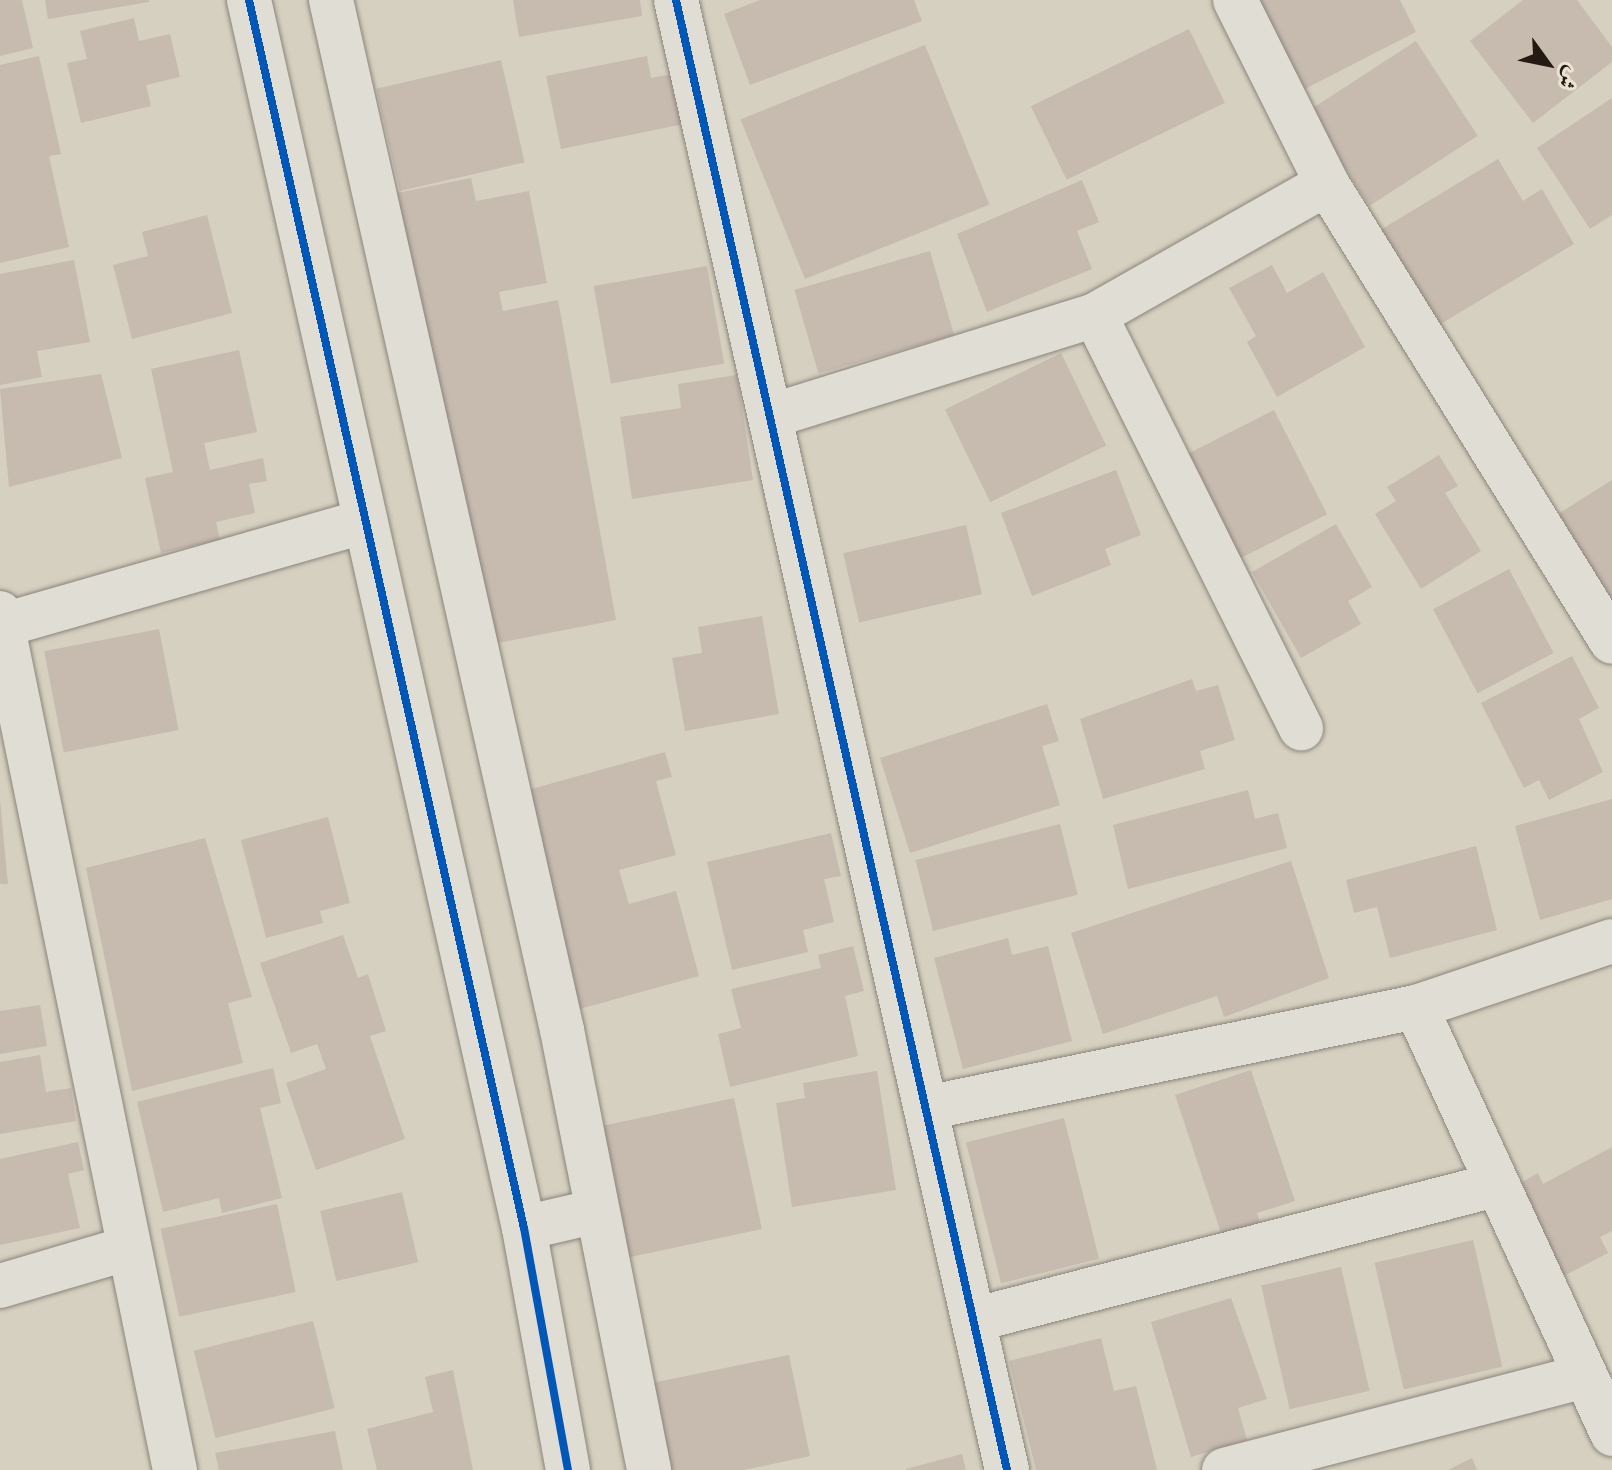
<!DOCTYPE html>
<meta charset="utf-8">
<style>
body{margin:0}
#map{position:relative;width:1612px;height:1470px;overflow:hidden;background:#d6d0c0;font-family:"Old Standard TT",Amiri,serif}
div>[style]{position:absolute}
.building>*{inset:0;background:#c7baaf;transform-origin:0 0}
.roads{filter:drop-shadow(0 0 2px #8a857b) drop-shadow(0 0 2px #8a857b)}
.street>*{height:44px;margin:-22px;padding:0 22px;transform-origin:22px;border-radius:22px;background:#e0ddd5}
.secondary>*{height:44px;margin:-22px;padding:0 22px;transform-origin:22px;border-radius:22px;background:#e0ddd5}
.cycleway>*{height:8px;margin:-4px;padding:0 4px;transform-origin:4px;border-radius:4px;background:#0057b8}
span{translate:-50% -50%;white-space:nowrap;text-align:center;line-height:1.15;-webkit-text-stroke:6px #eae3d1;paint-order:stroke}
.north{position:absolute;left:1508px;top:24px;width:80px;height:80px;-webkit-text-stroke:6px #eae3d1;paint-order:stroke;rotate:123deg;font-size:22px;font-weight:700;line-height:32px;text-align:center;color:#251913}
.north::after{content:'';display:block;margin:auto;width:28px;height:36px;background:#251913;clip-path:polygon(50% 0,100% 100%,50% 72%,0 100%)}
</style>
<div id="map">
<div class="building">
<div style="clip-path:polygon(0 0,22px 0,33px 48px,0 56px)"></div>
<div style="clip-path:polygon(45px 0,149px 0,149px 2px,48px 19px)"></div>
<div style="clip-path:polygon(513px 0,640px 0,642px 16px,519px 37px)"></div>
<div style="clip-path:polygon(760px 0,914px 0,922px 21px,750px 85px,724px 14px)"></div>
<div style="clip-path:polygon(1253px 0,1400px 0,1416px 32px,1299px 92px)"></div>
<div style="clip-path:polygon(1523px 0,1577px 0,1612px 47px,1612px 62px,1533px 123px,1470px 41px)"></div>
<div style="clip-path:polygon(134px 18px,139px 41px,170px 34px,180px 77px,146px 85px,151px 106px,81px 123px,67px 63px,87px 59px,80px 31px)"></div>
<div style="left:1189px;top:29px;width:82px;height:176px;rotate:64deg"></div>
<div style="left:1416px;top:41px;width:113px;height:129px;rotate:57deg"></div>
<div style="left:925px;top:45px;width:172px;height:199px;rotate:68deg"></div>
<div style="clip-path:polygon(39px 56px,61px 154px,49px 156px,69px 247px,0 263px,0 65px)"></div>
<div style="clip-path:polygon(647px 56px,651px 78px,678px 73px,689px 123px,561px 149px,546px 76px)"></div>
<div style="left:501px;top:60px;width:105px;height:128px;rotate:77deg"></div>
<div style="clip-path:polygon(1612px 98px,1612px 215px,1590px 229px,1537px 148px)"></div>
<div style="clip-path:polygon(1498px 159px,1523px 201px,1542px 189px,1574px 244px,1434px 328px,1377px 232px)"></div>
<div style="clip-path:polygon(471px 178px,476px 201px,529px 191px,547px 283px,499px 292px,503px 311px,558px 300px,616px 620px,488px 645px,397px 193px)"></div>
<div style="clip-path:polygon(1082px 180px,1099px 222px,1077px 231px,1092px 269px,987px 312px,957px 234px)"></div>
<div style="clip-path:polygon(207px 215px,232px 313px,132px 339px,113px 265px,148px 256px,142px 232px)"></div>
<div style="left:930px;top:251px;width:87px;height:141px;rotate:74deg"></div>
<div style="clip-path:polygon(74px 260px,90px 342px,37px 351px,42px 377px,0 385px,0 274px)"></div>
<div style="clip-path:polygon(1272px 265px,1287px 293px,1323px 272px,1365px 347px,1277px 397px,1247px 342px,1256px 336px,1229px 288px)"></div>
<div style="left:707px;top:266px;width:99px;height:115px;rotate:80deg"></div>
<div style="clip-path:polygon(239px 350px,257px 432px,204px 443px,210px 470px,263px 458px,267px 481px,249px 484px,255px 513px,216px 522px,220px 540px,161px 553px,145px 478px,173px 472px,151px 369px)"></div>
<div style="left:1061px;top:353px;width:103px;height:129px;rotate:64deg"></div>
<div style="clip-path:polygon(101px 374px,122px 458px,9px 487px,0 389px)"></div>
<div style="clip-path:polygon(737px 375px,753px 480px,632px 499px,620px 417px,681px 408px,678px 384px)"></div>
<div style="left:1274px;top:410px;width:117px;height:101px;rotate:63deg"></div>
<div style="clip-path:polygon(1439px 455px,1458px 486px,1445px 493px,1481px 551px,1421px 589px,1375px 514px,1396px 501px,1387px 487px)"></div>
<div style="clip-path:polygon(1116px 470px,1141px 535px,1105px 549px,1111px 565px,1032px 596px,1001px 513px)"></div>
<div style="clip-path:polygon(1612px 480px,1612px 600px,1558px 514px)"></div>
<div style="clip-path:polygon(1336px 524px,1372px 587px,1348px 601px,1361px 624px,1301px 658px,1252px 572px)"></div>
<div style="left:966px;top:525px;width:71px;height:126px;rotate:77deg"></div>
<div style="left:1509px;top:569px;width:95px;height:86px;rotate:62deg"></div>
<div style="clip-path:polygon(762px 616px,779px 714px,685px 731px,672px 658px,702px 653px,698px 627px)"></div>
<div style="left:159px;top:629px;width:103px;height:117px;rotate:79deg"></div>
<div style="clip-path:polygon(1572px 656px,1599px 708px,1579px 719px,1603px 772px,1549px 800px,1539px 780px,1524px 788px,1481px 703px)"></div>
<div style="clip-path:polygon(1192px 679px,1196px 691px,1218px 685px,1235px 740px,1200px 751px,1205px 769px,1103px 799px,1080px 719px)"></div>
<div style="clip-path:polygon(1047px 704px,1059px 741px,1042px 746px,1060px 805px,910px 853px,880px 758px)"></div>
<div style="clip-path:polygon(665px 752px,672px 777px,656px 781px,676px 855px,619px 870px,629px 904px,676px 891px,699px 976px,576px 1010px,517px 793px)"></div>
<div style="clip-path:polygon(1248px 790px,1255px 819px,1278px 813px,1287px 848px,1128px 889px,1113px 825px)"></div>
<div style="clip-path:polygon(1612px 799px,1612px 899px,1540px 920px,1515px 826px)"></div>
<div style="clip-path:polygon(0 800px,8px 884px,0 884px)"></div>
<div style="clip-path:polygon(328px 817px,350px 903px,320px 911px,323px 923px,266px 938px,241px 840px)"></div>
<div style="left:1060px;top:824px;width:73px;height:149px;rotate:76deg"></div>
<div style="clip-path:polygon(831px 833px,841px 876px,824px 879px,834px 922px,803px 930px,808px 952px,732px 970px,707px 862px)"></div>
<div style="clip-path:polygon(205px 838px,252px 997px,228px 1003px,243px 1063px,132px 1091px,86px 868px)"></div>
<div style="clip-path:polygon(1476px 846px,1497px 930px,1390px 958px,1377px 907px,1354px 913px,1346px 880px)"></div>
<div style="clip-path:polygon(1291px 861px,1329px 978px,1224px 1017px,1217px 996px,1103px 1034px,1071px 933px)"></div>
<div style="clip-path:polygon(343px 935px,358px 978px,368px 974px,386px 1031px,370px 1036px,405px 1139px,316px 1170px,286px 1083px,326px 1069px,317px 1044px,291px 1053px,260px 963px)"></div>
<div style="clip-path:polygon(1008px 938px,1012px 955px,1048px 946px,1072px 1041px,963px 1069px,934px 958px)"></div>
<div style="clip-path:polygon(853px 946px,864px 991px,845px 996px,858px 1056px,730px 1087px,718px 1034px,741px 1028px,731px 989px,821px 968px,818px 955px)"></div>
<div style="clip-path:polygon(40px 1005px,47px 1046px,0 1054px,0 1011px)"></div>
<div style="clip-path:polygon(40px 1055px,46px 1092px,71px 1088px,76px 1121px,0 1134px,0 1062px)"></div>
<div style="clip-path:polygon(273px 1068px,281px 1103px,260px 1108px,282px 1198px,222px 1213px,219px 1198px,163px 1212px,137px 1102px)"></div>
<div style="clip-path:polygon(1251px 1070px,1295px 1201px,1257px 1213px,1261px 1226px,1223px 1239px,1175px 1095px)"></div>
<div style="clip-path:polygon(877px 1071px,896px 1190px,792px 1207px,776px 1103px,805px 1098px,803px 1083px)"></div>
<div style="left:734px;top:1098px;width:134px;height:146px;rotate:78deg"></div>
<div style="left:1064px;top:1118px;width:145px;height:101px;rotate:76deg"></div>
<div style="clip-path:polygon(78px 1142px,84px 1170px,68px 1174px,80px 1228px,0 1245px,0 1159px)"></div>
<div style="clip-path:polygon(1612px 1147px,1612px 1231px,1600px 1237px,1608px 1253px,1556px 1280px,1509px 1190px,1538px 1173px,1543px 1184px)"></div>
<div style="left:402px;top:1192px;width:72px;height:84px;rotate:77deg"></div>
<div style="left:277px;top:1204px;width:90px;height:119px;rotate:78deg"></div>
<div style="left:1473px;top:1240px;width:130px;height:101px;rotate:77deg"></div>
<div style="left:1341px;top:1267px;width:127px;height:82px;rotate:77deg"></div>
<div style="clip-path:polygon(1231px 1298px,1267px 1399px,1238px 1408px,1247px 1440px,1191px 1457px,1151px 1322px)"></div>
<div style="left:313px;top:1321px;width:90px;height:123px;rotate:76deg"></div>
<div style="clip-path:polygon(1101px 1338px,1114px 1391px,1136px 1386px,1157px 1470px,1036px 1470px,1009px 1361px)"></div>
<div style="clip-path:polygon(789px 1355px,810px 1456px,744px 1470px,664px 1470px,647px 1384px)"></div>
<div style="clip-path:polygon(453px 1370px,473px 1470px,377px 1470px,367px 1429px,433px 1412px,425px 1377px)"></div>
<div style="clip-path:polygon(335px 1431px,343px 1470px,219px 1470px,215px 1453px)"></div>
<div style="clip-path:polygon(962px 1454px,966px 1470px,906px 1470px,906px 1469px)"></div>
<div style="clip-path:polygon(1472px 1458px,1477px 1470px,1448px 1470px)"></div>
</div>
<div class="roads">
<div class="street">
<div style="left:676px;top:0;width:1507px;rotate:77.31deg"></div>
<div style="left:1235px;top:0;width:206px;rotate:63.4deg"></div>
<div style="left:1327px;top:184px;width:539px;rotate:58.11deg"></div>
<div style="left:1095px;top:315px;width:462px;rotate:63.5deg"></div>
<div style="left:771px;top:416px;width:339px;rotate:-17.3deg"></div>
<div style="left:1095px;top:315px;width:266px;rotate:-29.5deg"></div>
<div style="left:0;top:613px;width:875px;rotate:78.46deg"></div>
<div style="left:3px;top:625px;width:377px;rotate:-16deg"></div>
<div style="left:1416px;top:1007px;width:470px;rotate:65.3deg"></div>
<div style="left:926px;top:1108px;width:500px;rotate:-11.65deg"></div>
<div style="left:1416px;top:1007px;width:207px;rotate:-18.6deg"></div>
<div style="left:0;top:1286px;width:134px;rotate:-16.4deg"></div>
<div style="left:977px;top:1319px;width:535px;rotate:-14.5deg"></div>
<div style="left:1224px;top:1470px;width:368px;rotate:-14.6deg"></div>
</div>
<div class="secondary">
<div style="left:249px;top:0;width:1258px;rotate:77.38deg"></div>
<div style="left:524px;top:1228px;width:246px;rotate:79.7deg"></div>
<div style="left:331px;top:0;width:1056px;rotate:77.36deg"></div>
<div style="left:562px;top:1030px;width:449px;rotate:78.8deg"></div>
<div style="left:524px;top:1228px;width:75px;rotate:-13.1deg"></div>
</div>
</div>
<div class="cycleway">
<div style="left:249px;top:0;width:1258px;rotate:77.38deg"></div>
<div style="left:524px;top:1228px;width:246px;rotate:79.7deg"></div>
<div style="left:676px;top:0;width:1507px;rotate:77.31deg"></div>
</div>
<div class="north">ش</div>
</div>
